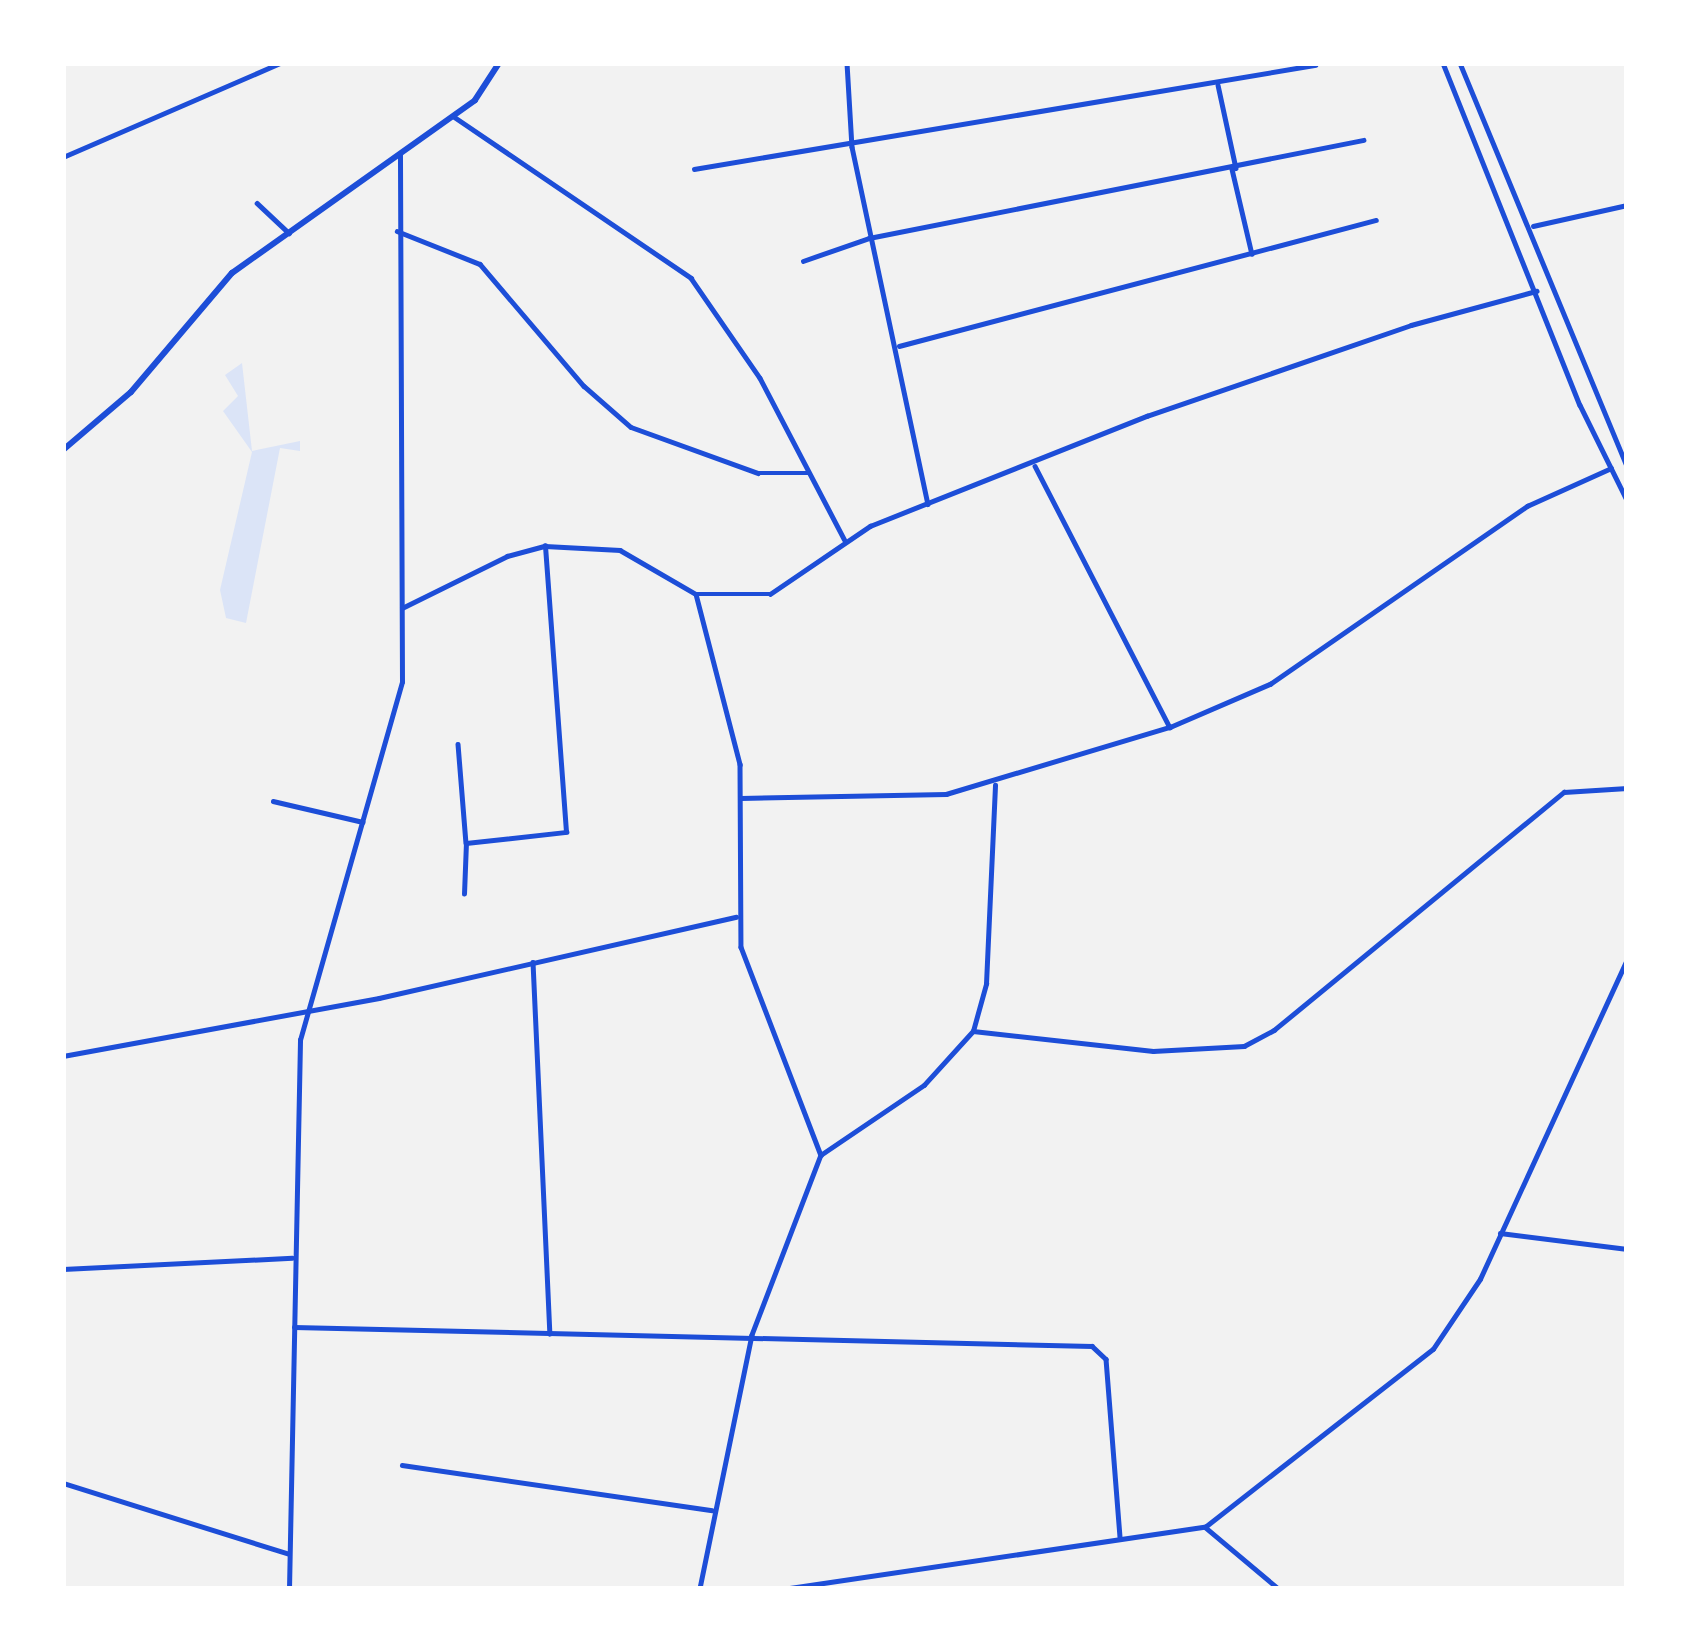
<!DOCTYPE html>
<style>
body{margin:0}
#map{position:relative;width:1690px;height:1652px;overflow:hidden;background:#f2f2f2;font-family:"IBM Plex Sans",sans-serif}
div>[style]{position:absolute}
.green>*{inset:0;background:#dbe4f7}
.minor>*{height:4.5px;margin:-2.25px;padding:0 2.25px;transform-origin:2.25px;border-radius:2.25px;background:#1d4ed8}
.tertiary>*{height:4.5px;margin:-2.25px;padding:0 2.25px;transform-origin:2.25px;border-radius:2.25px;background:#1d4ed8}
.secondary>*{height:6px;margin:-3px;padding:0 3px;transform-origin:3px;border-radius:3px;background:#1d4ed8}
span{translate:-50% -50%;white-space:nowrap;text-align:center;line-height:1.15;-webkit-text-stroke:12px #fff;paint-order:stroke}
.frame{position:absolute;inset:0;border:66px solid #fff;pointer-events:none}
</style>
<div id="map">
<div class="green">
<div style="clip-path:polygon(242px 363px,252px 451px,300px 441px,300px 451px,280px 448px,246px 623px,226px 618px,220px 590px,252px 452px,223px 411px,238px 396px,225px 375px)"></div>
</div>
<div class="minor">
<div style="left:847px;top:63px;width:84px;rotate:86.6deg"></div>
<div style="left:852px;top:147px;width:365px;rotate:78deg"></div>
<div style="left:1443px;top:63px;width:368px;rotate:68.2deg"></div>
<div style="left:1580px;top:405px;width:106px;rotate:63.7deg"></div>
<div style="left:1460px;top:63px;width:436px;rotate:67.5deg"></div>
<div style="left:1218px;top:85px;width:85px;rotate:77.8deg"></div>
<div style="left:453px;top:116px;width:288px;rotate:34.2deg"></div>
<div style="left:691px;top:278px;width:121px;rotate:55.4deg"></div>
<div style="left:760px;top:378px;width:182px;rotate:62.4deg"></div>
<div style="left:694px;top:169px;width:630px;rotate:-9.51deg"></div>
<div style="left:1232px;top:169px;width:87px;rotate:76.8deg"></div>
<div style="left:257px;top:203px;width:44px;rotate:43.2deg"></div>
<div style="left:1533px;top:226px;width:96px;rotate:-12.6deg"></div>
<div style="left:397px;top:231px;width:89px;rotate:21.7deg"></div>
<div style="left:480px;top:264px;width:160px;rotate:49.6deg"></div>
<div style="left:584px;top:386px;width:62px;rotate:41.1deg"></div>
<div style="left:631px;top:427px;width:135px;rotate:19.9deg"></div>
<div style="left:758px;top:473px;width:51px"></div>
<div style="left:803px;top:261px;width:70px;rotate:-19.2deg"></div>
<div style="left:869px;top:238px;width:504px;rotate:-11.22deg"></div>
<div style="left:899px;top:346px;width:493px;rotate:-14.8deg"></div>
<div style="left:1035px;top:466px;width:294px;rotate:62.7deg"></div>
<div style="left:696px;top:594px;width:74px"></div>
<div style="left:770px;top:594px;width:121px;rotate:-34.2deg"></div>
<div style="left:870px;top:526px;width:298px;rotate:-21.7deg"></div>
<div style="left:1147px;top:416px;width:279px;rotate:-19deg"></div>
<div style="left:1411px;top:325px;width:130px;rotate:-15.2deg"></div>
<div style="left:402px;top:608px;width:117px;rotate:-26.3deg"></div>
<div style="left:507px;top:556px;width:39px;rotate:-15deg"></div>
<div style="left:545px;top:546px;width:75px;rotate:3.1deg"></div>
<div style="left:620px;top:550px;width:88px;rotate:30.1deg"></div>
<div style="left:696px;top:594px;width:176px;rotate:75.5deg"></div>
<div style="left:740px;top:764px;width:183px;rotate:89.7deg"></div>
<div style="left:741px;top:947px;width:223px;rotate:69deg"></div>
<div style="left:821px;top:1155px;width:193px;rotate:111deg"></div>
<div style="left:752px;top:1335px;width:259px;rotate:101.6deg"></div>
<div style="left:458px;top:744px;width:99px;rotate:85.4deg"></div>
<div style="left:466px;top:843px;width:101px;rotate:-6.3deg"></div>
<div style="left:566px;top:832px;width:287px;rotate:-94.2deg"></div>
<div style="left:741px;top:798px;width:205px;rotate:-1.1deg"></div>
<div style="left:946px;top:794px;width:234px;rotate:-16.7deg"></div>
<div style="left:1170px;top:727px;width:109px;rotate:-23.3deg"></div>
<div style="left:1270px;top:684px;width:313px;rotate:-34.7deg"></div>
<div style="left:1527px;top:506px;width:92px;rotate:-24.3deg"></div>
<div style="left:273px;top:801px;width:92px;rotate:13.1deg"></div>
<div style="left:464px;top:894px;width:51px;rotate:-87.8deg"></div>
<div style="left:533px;top:962px;width:372px;rotate:87.4deg"></div>
<div style="left:973px;top:1031px;width:181px;rotate:6.3deg"></div>
<div style="left:1153px;top:1051px;width:91px;rotate:-3.1deg"></div>
<div style="left:1244px;top:1046px;width:34px;rotate:-28deg"></div>
<div style="left:1274px;top:1030px;width:375px;rotate:-39.4deg"></div>
<div style="left:1564px;top:792px;width:63px;rotate:-3.6deg"></div>
<div style="left:63px;top:1056px;width:321px;rotate:-10.4deg"></div>
<div style="left:379px;top:998px;width:366px;rotate:-12.8deg"></div>
<div style="left:822px;top:1154px;width:123px;rotate:-34.1deg"></div>
<div style="left:924px;top:1085px;width:73px;rotate:-47.8deg"></div>
<div style="left:973px;top:1031px;width:49px;rotate:-74.5deg"></div>
<div style="left:986px;top:984px;width:199px;rotate:-87.4deg"></div>
<div style="left:1500px;top:1233px;width:128px;rotate:7.2deg"></div>
<div style="left:63px;top:1269px;width:229px;rotate:-2.8deg"></div>
<div style="left:294px;top:1327px;width:798px;rotate:1.36deg"></div>
<div style="left:1092px;top:1346px;width:19px;rotate:43deg"></div>
<div style="left:1106px;top:1359px;width:178px;rotate:85.5deg"></div>
<div style="left:402px;top:1465px;width:313px;rotate:8.3deg"></div>
<div style="left:1205px;top:1527px;width:289px;rotate:-38deg"></div>
<div style="left:1433px;top:1349px;width:84px;rotate:-56.1deg"></div>
<div style="left:1480px;top:1279px;width:352px;rotate:-65.3deg"></div>
</div>
<div class="tertiary">
<div style="left:63px;top:157px;width:236px;rotate:-23.4deg"></div>
<div style="left:63px;top:1469px;width:3px;rotate:90deg"></div>
<div style="left:63px;top:1483px;width:235px;rotate:17.4deg"></div>
<div style="left:289px;top:1589px;width:549px;rotate:-88.85deg"></div>
<div style="left:300px;top:1040px;width:372px;rotate:-74.1deg"></div>
<div style="left:402px;top:682px;width:528px;rotate:-90.22deg"></div>
<div style="left:783px;top:1589px;width:427px;rotate:-8.4deg"></div>
<div style="left:1205px;top:1527px;width:97px;rotate:40deg"></div>
</div>
<div class="secondary">
<div style="left:63px;top:450px;width:89px;rotate:-40.5deg"></div>
<div style="left:131px;top:392px;width:156px;rotate:-49.7deg"></div>
<div style="left:232px;top:273px;width:298px;rotate:-35.4deg"></div>
<div style="left:475px;top:100px;width:44px;rotate:-57deg"></div>
</div>
<div class="frame"></div>
</div>
